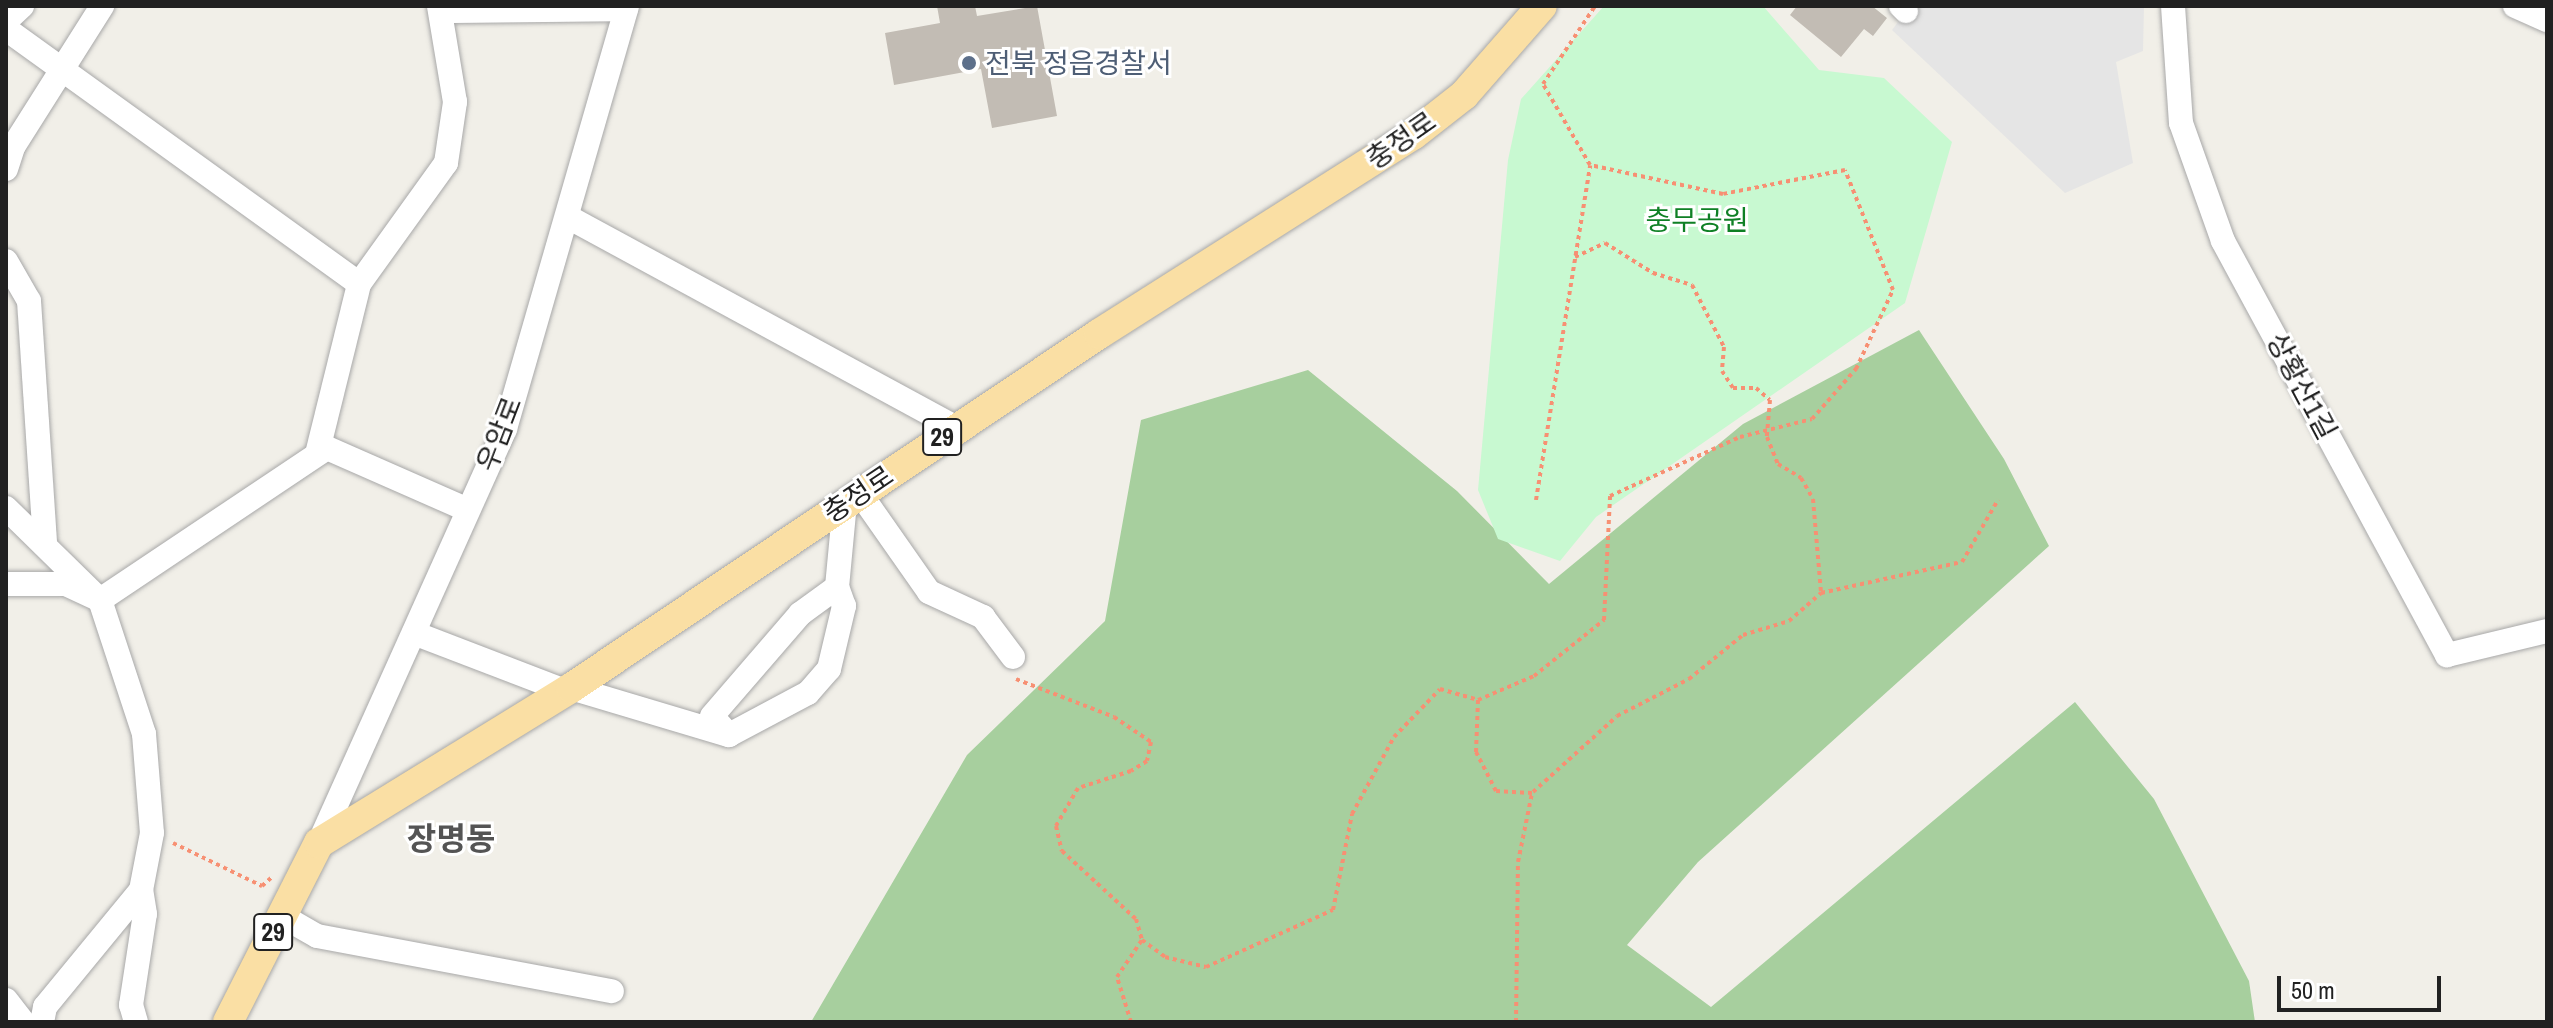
<!DOCTYPE html>
<meta charset="utf-8">
<style>
body{margin:0}
#map{position:relative;width:2553px;height:1028px;overflow:hidden;background:#f1efe8;font-family:"Archivo Narrow","Noto Sans KR",sans-serif}
div>[style]{position:absolute}
.forest>*{inset:0;background:#a7cf9e}
.park>*{inset:0;background:#c8f9d1}
.parking>*{inset:0;background:#e5e5e5}
.building>*{inset:0;background:#c2bcb4}
.path>*{height:4px;margin-top:-2px;transform-origin:0;background:repeating-linear-gradient(90deg,#f79073 0 4px,transparent 0 8px)}
.roads{filter:drop-shadow(0 0 2px #a8a8a8) drop-shadow(0 0 2px #a8a8a8)}
.minor>*{height:24px;margin:-12px;padding:0 12px;transform-origin:12px;border-radius:12px;background:#fff}
.major>*{height:30px;margin:-15px;padding:0 15px;transform-origin:15px;border-radius:15px;background:#fadfa4}
.dots>*{width:22px;height:22px;translate:-50% -50%;box-sizing:border-box;border:4px solid #fff;border-radius:50%}
span{translate:-50% -50%;white-space:nowrap;text-align:center;line-height:1.15;-webkit-text-stroke:6px #fff;paint-order:stroke}
.shield-label span{padding:2px 6px;background:#fff;border:2px solid;border-radius:6px;-webkit-text-stroke-width:0}
.shield-label{font-size:26px;color:#212121;font-weight:700}
.service-label{font-size:28px;color:#4e5e75}
.left{translate:0 -50%;text-align:left}
.street-label{font-size:28px;color:#212121}
.park-label{font-size:28px;color:#0f8025}
.quarter-label{font-size:32px;color:#545454;font-weight:700}
.frame{position:absolute;inset:0;border:8px solid #212121;pointer-events:none}
.scale{position:absolute;left:2277px;top:976px;width:164px;height:36px;box-sizing:border-box;border:4px solid #212121;border-top:0;padding-left:10px;font-size:24px;line-height:28px;white-space:nowrap;color:#212121;-webkit-text-stroke:6px #fff;paint-order:stroke}
</style>
<div id="map">
<div class="forest">
<div style="clip-path:polygon(1919px 330px,2004px 459px,2049px 546px,1698px 862px,1627px 945px,1711px 1007px,2075px 702px,2154px 799px,2249px 981px,2255px 1022px,811px 1022px,967px 755px,1105px 621px,1141px 420px,1308px 370px,1457px 491px,1549px 584px,1743px 424px)"></div>
</div>
<div class="park">
<div style="clip-path:polygon(1604px 6px,1763px 6px,1819px 70px,1884px 78px,1952px 142px,1905px 303px,1596px 517px,1560px 561px,1498px 539px,1478px 490px,1508px 160px,1521px 99px)"></div>
</div>
<div class="parking">
<div style="clip-path:polygon(1910px 6px,2144px 6px,2143px 51px,2116px 62px,2133px 163px,2065px 193px,1892px 30px)"></div>
</div>
<div class="building">
<div style="clip-path:polygon(937px 6px,975px 6px,977px 16px,1037px 6px,1057px 116px,992px 128px,981px 69px,894px 85px,885px 33px,940px 23px)"></div>
<div style="clip-path:polygon(1797px 6px,1872px 6px,1887px 18px,1873px 36px,1864px 29px,1841px 57px,1790px 15px)"></div>
</div>
<div class="path">
<div style="left:1575px;top:257px;width:33px;rotate:-25deg"></div>
<div style="left:1605px;top:243px;width:57px;rotate:32deg"></div>
<div style="left:1653px;top:273px;width:41px;rotate:17.1deg"></div>
<div style="left:1692px;top:285px;width:70px;rotate:62.7deg"></div>
<div style="left:1724px;top:347px;width:24px;rotate:95deg"></div>
<div style="left:1722px;top:371px;width:20px;rotate:57deg"></div>
<div style="left:1733px;top:388px;width:23px"></div>
<div style="left:1756px;top:388px;width:18px;rotate:41deg"></div>
<div style="left:1770px;top:400px;width:37px;rotate:95deg"></div>
<div style="left:1767px;top:437px;width:29px;rotate:68deg"></div>
<div style="left:1778px;top:464px;width:27px;rotate:31deg"></div>
<div style="left:1801px;top:478px;width:24px;rotate:60deg"></div>
<div style="left:1813px;top:499px;width:93px;rotate:85.1deg"></div>
<div style="left:1536px;top:500px;width:339px;rotate:-80.8deg"></div>
<div style="left:1016px;top:679px;width:105px;rotate:21.2deg"></div>
<div style="left:1114px;top:717px;width:45px;rotate:34deg"></div>
<div style="left:1151px;top:742px;width:19px;rotate:102deg"></div>
<div style="left:1147px;top:761px;width:19px;rotate:148deg"></div>
<div style="left:1131px;top:771px;width:56px;rotate:162.2deg"></div>
<div style="left:1078px;top:788px;width:44px;rotate:120.1deg"></div>
<div style="left:1056px;top:826px;width:26px;rotate:77deg"></div>
<div style="left:1062px;top:851px;width:100px;rotate:42.6deg"></div>
<div style="left:1136px;top:919px;width:22px;rotate:74deg"></div>
<div style="left:1142px;top:940px;width:29px;rotate:36deg"></div>
<div style="left:1165px;top:957px;width:42px;rotate:13.7deg"></div>
<div style="left:1206px;top:967px;width:139px;rotate:-24.2deg"></div>
<div style="left:1333px;top:910px;width:98px;rotate:-78.8deg"></div>
<div style="left:1352px;top:814px;width:88px;rotate:-61.4deg"></div>
<div style="left:1394px;top:737px;width:66px;rotate:-46.2deg"></div>
<div style="left:1440px;top:689px;width:40px;rotate:16deg"></div>
<div style="left:1533px;top:792px;width:113px;rotate:-42.1deg"></div>
<div style="left:1617px;top:716px;width:81px;rotate:-27.2deg"></div>
<div style="left:1689px;top:679px;width:70px;rotate:-39.2deg"></div>
<div style="left:1743px;top:635px;width:48px;rotate:-16.9deg"></div>
<div style="left:1789px;top:621px;width:43px;rotate:-41.2deg"></div>
<div style="left:1821px;top:593px;width:144px;rotate:-12.4deg"></div>
<div style="left:1962px;top:562px;width:72px;rotate:-59.9deg"></div>
<div style="left:173px;top:843px;width:99px;rotate:25.8deg"></div>
<div style="left:262px;top:886px;width:12px;rotate:-42deg"></div>
<div style="left:1131px;top:1022px;width:47px;rotate:-107.3deg"></div>
<div style="left:1117px;top:977px;width:45px;rotate:-56deg"></div>
<div style="left:1516px;top:1022px;width:160px;rotate:-89.3deg"></div>
<div style="left:1518px;top:862px;width:70px;rotate:-78.5deg"></div>
<div style="left:1532px;top:793px;width:36px;rotate:-177deg"></div>
<div style="left:1496px;top:791px;width:44px;rotate:-117.1deg"></div>
<div style="left:1476px;top:752px;width:52px;rotate:-87.8deg"></div>
<div style="left:1478px;top:700px;width:61px;rotate:-23.2deg"></div>
<div style="left:1534px;top:676px;width:90px;rotate:-38.7deg"></div>
<div style="left:1604px;top:620px;width:124px;rotate:-87.2deg"></div>
<div style="left:1610px;top:496px;width:143px;rotate:-24.4deg"></div>
<div style="left:1740px;top:437px;width:74px;rotate:-14deg"></div>
<div style="left:1812px;top:419px;width:67px;rotate:-48.7deg"></div>
<div style="left:1856px;top:369px;width:87px;rotate:-64.9deg"></div>
<div style="left:1893px;top:290px;width:129px;rotate:-111.8deg"></div>
<div style="left:1845px;top:170px;width:124px;rotate:168.9deg"></div>
<div style="left:1723px;top:194px;width:136px;rotate:-167.7deg"></div>
<div style="left:1590px;top:165px;width:94px;rotate:-120.1deg"></div>
<div style="left:1543px;top:84px;width:94px;rotate:-56.3deg"></div>
</div>
<div class="roads">
<div class="minor">
<div style="left:1901px;top:6px;width:7px;rotate:45deg"></div>
<div style="left:2173px;top:6px;width:117px;rotate:86.1deg"></div>
<div style="left:2181px;top:123px;width:125px;rotate:70.4deg"></div>
<div style="left:2223px;top:241px;width:471px;rotate:61.6deg"></div>
<div style="left:2447px;top:655px;width:103px;rotate:-13.5deg"></div>
<div style="left:2515px;top:6px;width:35px;rotate:24deg"></div>
<div style="left:442px;top:11px;width:184px;rotate:-0.6deg"></div>
<div style="left:6px;top:21px;width:22px;rotate:-43deg"></div>
<div style="left:6px;top:29px;width:435px;rotate:35.8deg"></div>
<div style="left:6px;top:169px;width:23px;rotate:-72deg"></div>
<div style="left:13px;top:147px;width:167px;rotate:-57.7deg"></div>
<div style="left:568px;top:217px;width:442px;rotate:28.5deg"></div>
<div style="left:6px;top:261px;width:46px;rotate:60.1deg"></div>
<div style="left:29px;top:301px;width:244px;rotate:86.2deg"></div>
<div style="left:318px;top:450px;width:171px;rotate:-76.1deg"></div>
<div style="left:359px;top:284px;width:149px;rotate:-54.3deg"></div>
<div style="left:446px;top:163px;width:62px;rotate:-81.6deg"></div>
<div style="left:455px;top:102px;width:97px;rotate:-99.5deg"></div>
<div style="left:859px;top:492px;width:122px;rotate:55deg"></div>
<div style="left:929px;top:592px;width:60px;rotate:24.8deg"></div>
<div style="left:983px;top:617px;width:50px;rotate:53.1deg"></div>
<div style="left:6px;top:508px;width:132px;rotate:44.4deg"></div>
<div style="left:100px;top:600px;width:141px;rotate:71.8deg"></div>
<div style="left:144px;top:734px;width:99px;rotate:85.4deg"></div>
<div style="left:152px;top:833px;width:58px;rotate:100.9deg"></div>
<div style="left:141px;top:890px;width:151px;rotate:129.4deg"></div>
<div style="left:45px;top:1007px;width:15px;rotate:101deg"></div>
<div style="left:6px;top:584px;width:60px"></div>
<div style="left:66px;top:584px;width:38px;rotate:25deg"></div>
<div style="left:100px;top:600px;width:273px;rotate:-33.8deg"></div>
<div style="left:327px;top:448px;width:154px;rotate:23.7deg"></div>
<div style="left:414px;top:633px;width:162px;rotate:21deg"></div>
<div style="left:571px;top:688px;width:165px;rotate:16.6deg"></div>
<div style="left:729px;top:735px;width:89px;rotate:-28deg"></div>
<div style="left:808px;top:693px;width:32px;rotate:-49deg"></div>
<div style="left:829px;top:669px;width:65px;rotate:-76.6deg"></div>
<div style="left:844px;top:606px;width:20px;rotate:-110deg"></div>
<div style="left:837px;top:587px;width:84px;rotate:-84.6deg"></div>
<div style="left:729px;top:735px;width:25px;rotate:-132deg"></div>
<div style="left:712px;top:716px;width:135px;rotate:-49.2deg"></div>
<div style="left:800px;top:614px;width:46px;rotate:-36.1deg"></div>
<div style="left:319px;top:843px;width:454px;rotate:-65.8deg"></div>
<div style="left:505px;top:429px;width:440px;rotate:-73.9deg"></div>
<div style="left:282px;top:916px;width:40px;rotate:29.7deg"></div>
<div style="left:317px;top:936px;width:300px;rotate:10.6deg"></div>
<div style="left:6px;top:1000px;width:28px;rotate:52deg"></div>
<div style="left:136px;top:1022px;width:18px;rotate:-106deg"></div>
<div style="left:131px;top:1005px;width:92px;rotate:-81.3deg"></div>
<div style="left:145px;top:914px;width:24px;rotate:-99deg"></div>
</div>
<div class="major">
<div style="left:228px;top:1022px;width:201px;rotate:-63.1deg"></div>
<div style="left:319px;top:843px;width:296px;rotate:-31.6deg"></div>
<div style="left:571px;top:688px;width:636px;rotate:-33.84deg"></div>
<div style="left:1099px;top:334px;width:372px;rotate:-32.4deg"></div>
<div style="left:1413px;top:135px;width:65px;rotate:-38.1deg"></div>
<div style="left:1464px;top:95px;width:118px;rotate:-48.8deg"></div>
</div>
</div>
<div class="dots">
<div style="left:969px;top:63px;background:#5c6f8a"></div>
</div>
<div class="shield-label">
<span style="left:942px;top:437px">29</span>
<span style="left:273px;top:932px">29</span>
</div>
<div class="service-label">
<span class="left" style="left:985px;top:63px">전북 정읍경찰서</span>
</div>
<div class="street-label">
<span style="left:1401px;top:140px;rotate:-35deg">충정로</span>
<span style="left:2302px;top:386px;rotate:62deg">상황산1길</span>
<span style="left:499px;top:434px;rotate:-69deg">우암로</span>
<span style="left:858px;top:494px;rotate:-34deg">충정로</span>
</div>
<div class="park-label">
<span style="left:1697px;top:220px">충무공원</span>
</div>
<div class="quarter-label">
<span style="left:451px;top:839px">장명동</span>
</div>
<div class="frame"></div>
<div class="scale">50 m</div>
</div>
